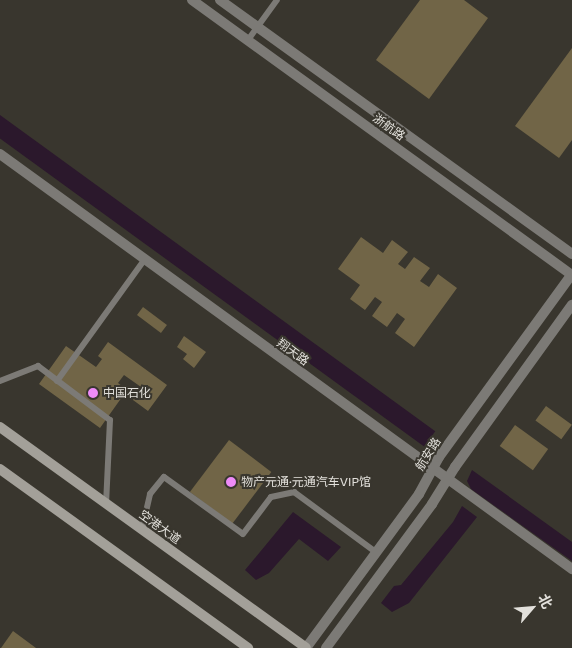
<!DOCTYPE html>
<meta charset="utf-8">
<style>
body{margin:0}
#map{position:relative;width:572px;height:648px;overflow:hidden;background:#39362e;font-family:Commissioner,"Noto Sans SC",sans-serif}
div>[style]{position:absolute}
.water>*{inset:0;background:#2b182c;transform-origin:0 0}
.building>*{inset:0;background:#716547;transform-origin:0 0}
.lane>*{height:6px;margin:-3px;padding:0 3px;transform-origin:3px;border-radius:3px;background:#7c7a76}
.street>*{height:10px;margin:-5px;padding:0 5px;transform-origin:5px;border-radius:5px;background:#7c7a76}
.secondary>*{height:10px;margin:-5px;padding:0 5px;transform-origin:5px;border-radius:5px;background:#a3a099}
.dots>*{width:14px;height:14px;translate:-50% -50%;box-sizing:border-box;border:2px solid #39362e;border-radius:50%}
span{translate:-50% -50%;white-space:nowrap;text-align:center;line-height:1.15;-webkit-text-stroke:4px #39362e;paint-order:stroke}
.street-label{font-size:12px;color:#e2e0db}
.poi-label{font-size:12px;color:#e2e0db}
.left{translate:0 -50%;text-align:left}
.north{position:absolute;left:507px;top:583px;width:50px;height:50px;-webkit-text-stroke:4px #39362e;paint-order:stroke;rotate:63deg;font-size:14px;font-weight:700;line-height:20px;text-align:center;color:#e2e0db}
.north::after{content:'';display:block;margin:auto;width:18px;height:22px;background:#e2e0db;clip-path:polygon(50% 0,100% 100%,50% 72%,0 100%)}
</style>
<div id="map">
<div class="water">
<div style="left:0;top:115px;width:538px;height:19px;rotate:36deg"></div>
<div style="clip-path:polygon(472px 470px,572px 542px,572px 561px,471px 489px,467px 481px)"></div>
<div style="clip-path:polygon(462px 506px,477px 517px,409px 603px,392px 612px,381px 603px,394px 586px,401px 585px,453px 522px)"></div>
<div style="clip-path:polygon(293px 512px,341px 547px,328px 561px,299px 539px,269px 573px,256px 580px,245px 570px)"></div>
</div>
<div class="building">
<div style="clip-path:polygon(420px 0,464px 0,488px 18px,429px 99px,376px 60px)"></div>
<div style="clip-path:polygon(572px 48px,572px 140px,559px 158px,515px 126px)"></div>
<div style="clip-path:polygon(361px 237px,383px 253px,392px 240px,408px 252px,398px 264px,405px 269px,414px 257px,430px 268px,420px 281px,429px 287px,438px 274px,457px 288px,414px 347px,395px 333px,405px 319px,397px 313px,387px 327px,372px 316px,382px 302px,375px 297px,365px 310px,350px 299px,360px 285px,338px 269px)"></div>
<div style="left:143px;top:307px;width:30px;height:10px;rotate:37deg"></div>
<div style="clip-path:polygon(184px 336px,206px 352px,194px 368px,183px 359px,187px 354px,177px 347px)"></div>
<div style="clip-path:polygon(108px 342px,167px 385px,148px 411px,133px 400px,141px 387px,124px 375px,118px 383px,127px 390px,100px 428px,39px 384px,66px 346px,96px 367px,102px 359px,98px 356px)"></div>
<div style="left:546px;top:406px;width:32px;height:18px;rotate:36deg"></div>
<div style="left:515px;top:425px;width:41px;height:26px;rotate:36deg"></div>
<div style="left:229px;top:440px;width:53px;height:65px;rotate:37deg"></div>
<div style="clip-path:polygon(13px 631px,36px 648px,1px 648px)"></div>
</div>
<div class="lane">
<div style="left:248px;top:40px;width:49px;rotate:-54.1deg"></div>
<div style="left:0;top:381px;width:41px;rotate:-21.5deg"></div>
<div style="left:38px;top:366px;width:90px;rotate:36.9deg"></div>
<div style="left:110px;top:420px;width:84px;rotate:92.7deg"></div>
<div style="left:57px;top:381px;width:150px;rotate:-54.2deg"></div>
<div style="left:142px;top:529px;width:36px;rotate:-77deg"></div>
<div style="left:150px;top:494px;width:22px;rotate:-51deg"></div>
<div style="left:164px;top:477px;width:97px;rotate:35.8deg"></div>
<div style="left:243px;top:534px;width:46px;rotate:-52.9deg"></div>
<div style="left:271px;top:497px;width:24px;rotate:-12deg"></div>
<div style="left:294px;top:492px;width:103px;rotate:36.3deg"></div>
</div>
<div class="street">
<div style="left:192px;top:0;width:469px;rotate:35.9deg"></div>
<div style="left:220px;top:0;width:434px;rotate:35.8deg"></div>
<div style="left:0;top:154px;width:707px;rotate:35.96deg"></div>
<div style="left:306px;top:648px;width:191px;rotate:-53.7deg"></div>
<div style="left:419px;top:494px;width:42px;rotate:-61.6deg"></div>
<div style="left:439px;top:457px;width:226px;rotate:-54deg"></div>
<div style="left:326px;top:648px;width:179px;rotate:-53.6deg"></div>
<div style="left:432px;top:504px;width:44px;rotate:-58.1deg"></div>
<div style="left:455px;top:467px;width:200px;rotate:-54.2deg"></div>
</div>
<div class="secondary">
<div style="left:0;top:427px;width:377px;rotate:35.8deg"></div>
<div style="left:0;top:469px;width:306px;rotate:35.8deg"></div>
</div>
<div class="dots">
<div style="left:93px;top:393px;background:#ee8bf7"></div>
<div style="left:231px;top:482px;background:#ee8bf7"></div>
</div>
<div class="street-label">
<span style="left:389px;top:127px;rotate:36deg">浙航路</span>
<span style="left:293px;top:352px;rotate:36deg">翔天路</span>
<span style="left:428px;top:454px;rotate:-58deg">航安路</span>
<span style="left:160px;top:527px;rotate:36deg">空港大道</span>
</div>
<div class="poi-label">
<span class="left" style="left:103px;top:393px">中国石化</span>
<span class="left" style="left:241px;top:482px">物产元通·元通汽车VIP馆</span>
</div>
<div class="north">北</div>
</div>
